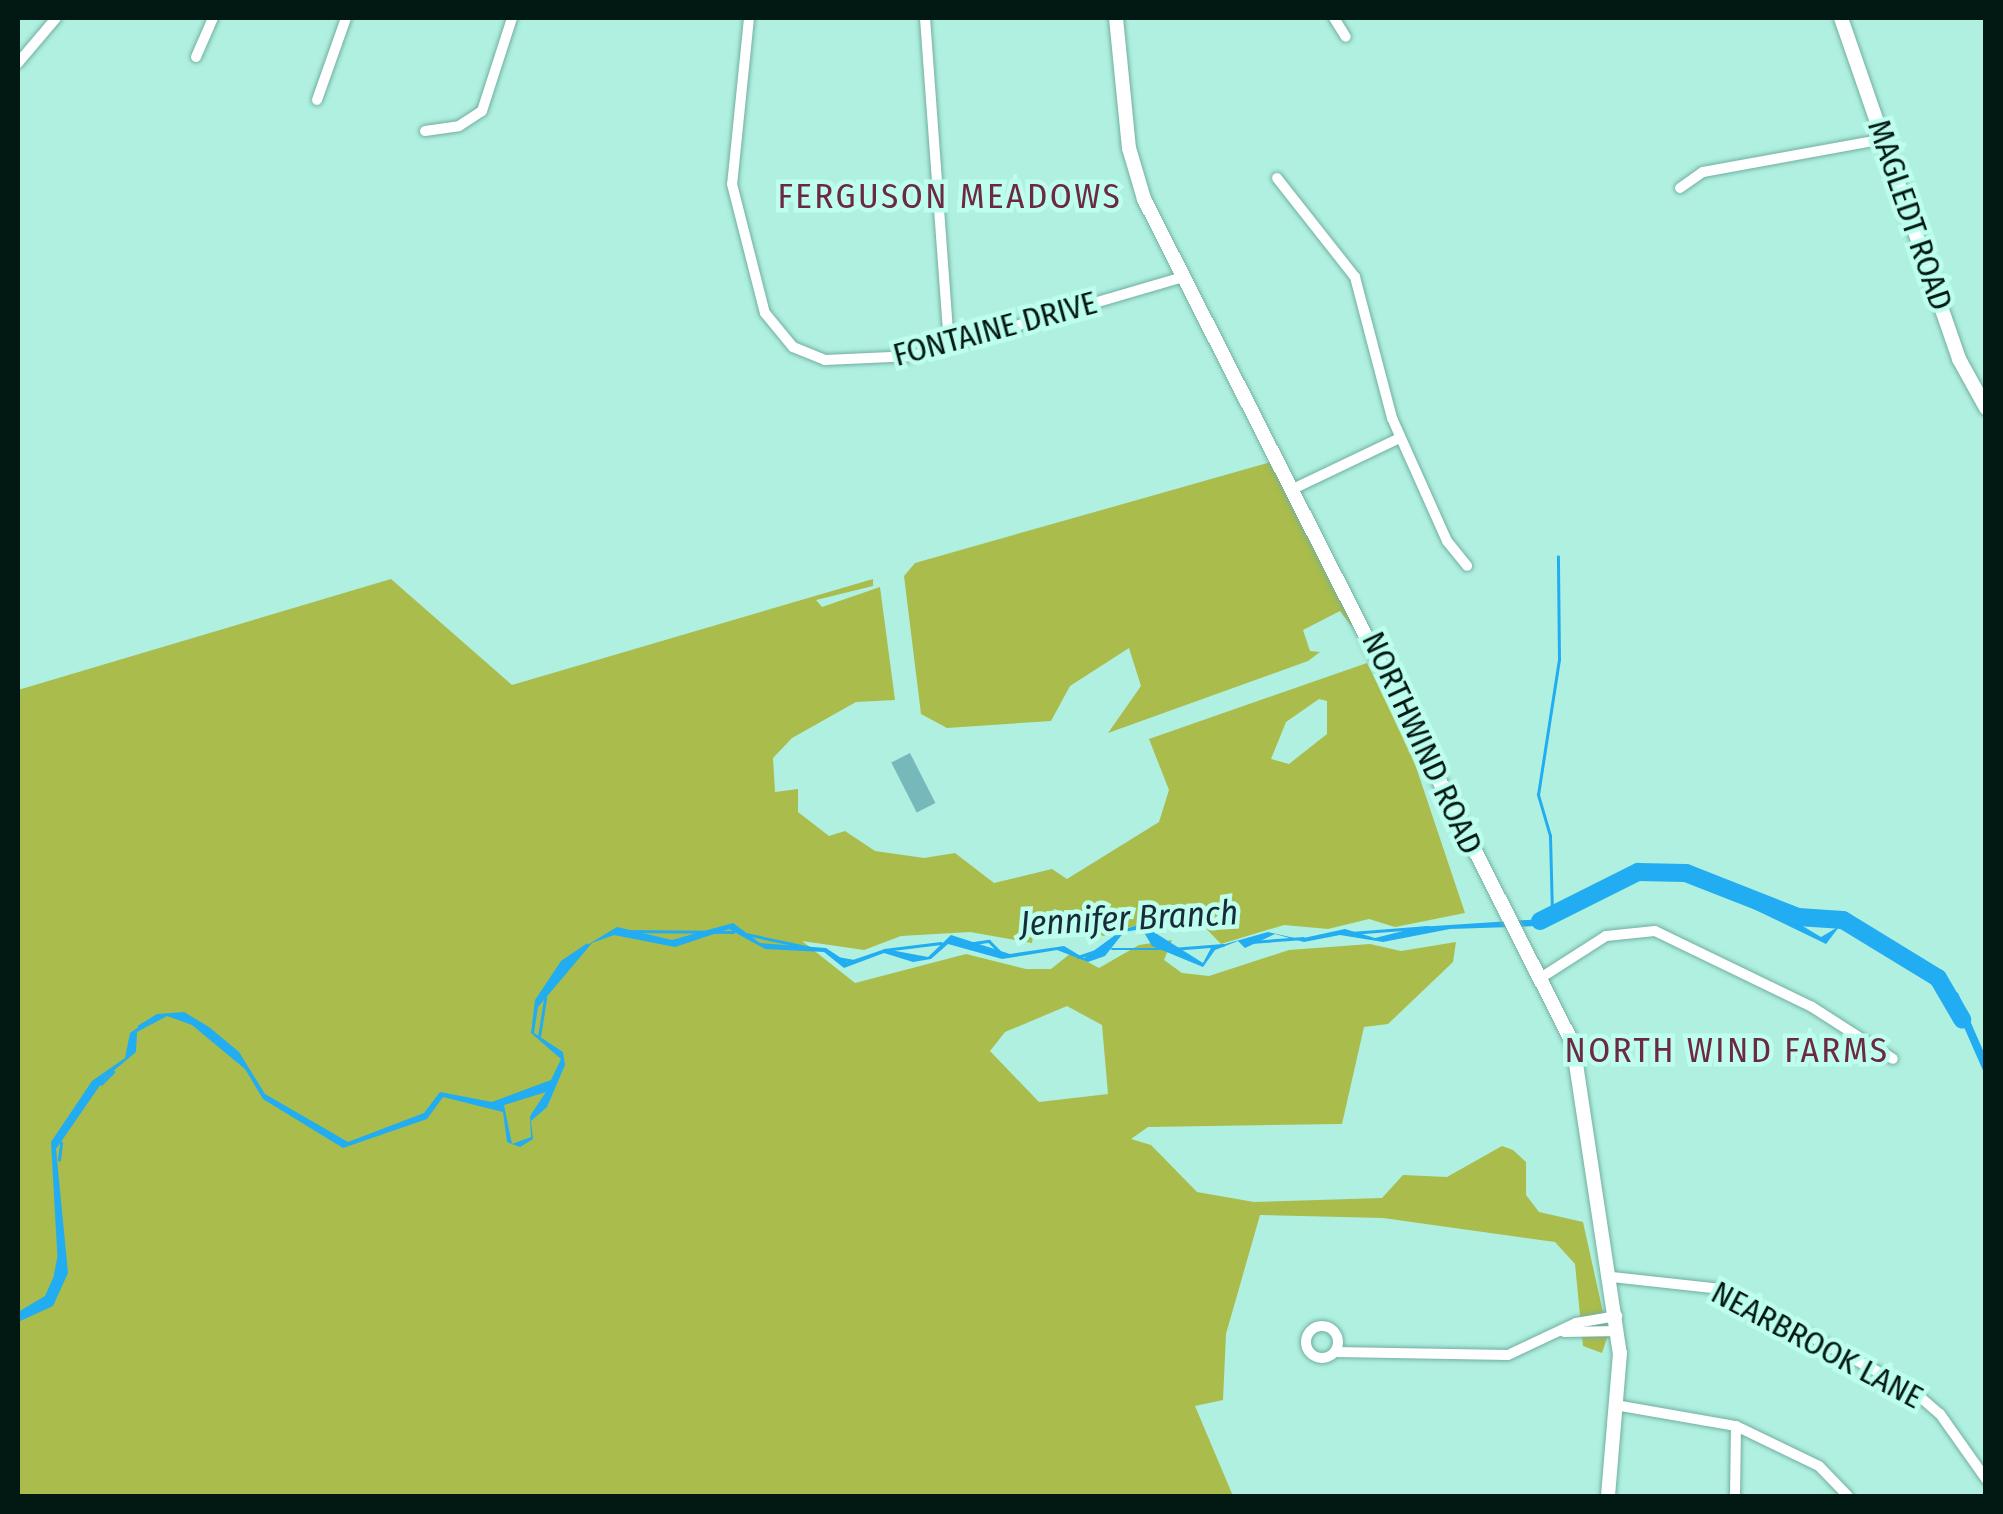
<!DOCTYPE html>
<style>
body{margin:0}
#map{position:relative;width:2003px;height:1514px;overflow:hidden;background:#b0f0e0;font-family:"Fira Sans Condensed",sans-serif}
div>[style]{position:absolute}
.green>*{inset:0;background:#a9bc4c}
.water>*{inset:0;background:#22acf1}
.stream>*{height:2.5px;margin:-1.25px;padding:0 1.25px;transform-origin:1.25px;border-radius:1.25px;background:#22acf1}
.river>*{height:18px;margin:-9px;padding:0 9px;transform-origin:9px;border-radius:9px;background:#22acf1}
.building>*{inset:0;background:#77b9bb;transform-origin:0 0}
.roads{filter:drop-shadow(0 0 2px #71afa1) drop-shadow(0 0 2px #71afa1)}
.minor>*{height:10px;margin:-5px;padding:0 5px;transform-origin:5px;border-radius:5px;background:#fff}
.minor>.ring{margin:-5px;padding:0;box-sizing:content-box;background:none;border:10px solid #fff;border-radius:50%}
.tertiary>*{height:14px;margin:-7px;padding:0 7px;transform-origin:7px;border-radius:7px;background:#fff}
span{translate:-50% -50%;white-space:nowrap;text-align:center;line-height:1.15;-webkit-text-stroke:9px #bdfeee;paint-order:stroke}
.street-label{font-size:32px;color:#011813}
.neighbourhood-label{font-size:35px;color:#6c2944;letter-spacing:2.5px}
.water-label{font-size:35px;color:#172c38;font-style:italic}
.frame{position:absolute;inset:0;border:20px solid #011813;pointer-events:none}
</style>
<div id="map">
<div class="green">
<div style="clip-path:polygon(1271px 462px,1349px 607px,1352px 627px,1340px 611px,1303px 630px,1310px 651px,1320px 652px,1308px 661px,1108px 733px,1141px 686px,1129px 648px,1070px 686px,1051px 721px,947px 728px,921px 714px,904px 576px,915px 563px)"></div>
<div style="clip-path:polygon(evenodd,391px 579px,512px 685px,873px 579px,873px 586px,816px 600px,822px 607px,880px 587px,895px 700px,856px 702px,792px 738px,773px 758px,775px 792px,798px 789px,798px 812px,829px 836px,845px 831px,875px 851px,924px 858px,955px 853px,994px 883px,1052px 869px,1067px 879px,1159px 822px,1169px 790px,1149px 739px,1367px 663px,1411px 752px,1465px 913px,1395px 927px,1369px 919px,1328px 929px,1284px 925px,1221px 944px,1187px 909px,1103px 936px,1055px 909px,1035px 920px,1032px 943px,970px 932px,901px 936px,864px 950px,802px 941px,855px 983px,966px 954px,1026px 969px,1051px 969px,1071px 953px,1099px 968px,1139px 945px,1172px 940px,1164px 960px,1182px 973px,1209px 976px,1289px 950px,1370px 944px,1401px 951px,1456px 942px,1453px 962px,1388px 1024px,1364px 1027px,1342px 1124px,1148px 1127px,1131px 1139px,1151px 1145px,1197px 1192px,1254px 1202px,1382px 1198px,1403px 1175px,1447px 1177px,1502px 1146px,1513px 1150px,1526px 1162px,1526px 1195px,1539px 1212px,1583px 1222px,1608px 1335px,1602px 1353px,1583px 1346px,1575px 1264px,1555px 1242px,1383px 1218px,1260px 1215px,1226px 1334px,1223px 1400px,1195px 1406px,1233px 1496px,18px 1496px,18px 690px,391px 579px,1319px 699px,1327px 701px,1327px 734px,1289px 764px,1271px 759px,1286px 722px,1319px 699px,391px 579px,1067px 1006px,1102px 1025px,1108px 1094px,1039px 1102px,990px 1051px,1005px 1032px,1067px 1006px)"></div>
</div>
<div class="water">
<div style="clip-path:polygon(evenodd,1649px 867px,1699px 877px,1771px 907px,1821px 937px,1843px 924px,1865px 927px,1891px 953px,1958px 993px,1985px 1055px,1985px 1075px,1949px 993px,1907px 969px,1858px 929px,1839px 927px,1826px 944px,1679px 873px,1633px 873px,1602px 897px,1539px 926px,1450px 929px,1383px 942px,1340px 935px,1304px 942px,1275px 934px,1245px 948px,1238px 941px,1215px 950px,1203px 967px,1152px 946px,1142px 929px,1124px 932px,1105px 956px,1088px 962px,1057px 950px,1002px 959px,948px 944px,931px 959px,913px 962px,884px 953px,844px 968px,824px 952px,765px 949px,729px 929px,675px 947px,614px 935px,592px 943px,538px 1007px,534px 1033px,563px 1052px,565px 1065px,547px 1107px,531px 1121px,533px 1139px,520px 1147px,507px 1142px,503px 1112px,443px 1097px,427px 1119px,343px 1148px,263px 1099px,245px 1069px,192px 1025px,167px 1016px,137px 1032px,136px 1052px,105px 1078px,56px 1149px,68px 1273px,53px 1306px,18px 1322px,18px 1312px,45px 1296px,58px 1267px,51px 1142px,92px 1081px,125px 1058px,130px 1033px,158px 1014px,184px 1012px,209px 1027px,239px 1052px,265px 1094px,348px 1142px,424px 1113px,440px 1092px,492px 1102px,551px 1080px,561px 1059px,531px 1033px,535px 1000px,561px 961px,617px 927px,672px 940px,733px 923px,760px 943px,826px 948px,847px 962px,885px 949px,928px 957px,951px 935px,1010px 954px,1064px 946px,1084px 958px,1122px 930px,1141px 924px,1203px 963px,1211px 948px,1268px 932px,1299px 939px,1345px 929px,1375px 938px,1419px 927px,1542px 919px,1599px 895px,1633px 870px,1649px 867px,546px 1092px,530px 1116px,531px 1137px,512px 1144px,504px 1105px,546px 1092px)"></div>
</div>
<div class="stream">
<div style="left:1552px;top:913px;width:77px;rotate:-91.5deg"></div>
<div style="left:1550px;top:836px;width:43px;rotate:-106.3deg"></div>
<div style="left:1538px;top:795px;width:137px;rotate:-81.2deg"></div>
<div style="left:1559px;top:660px;width:103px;rotate:-90.6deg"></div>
<div style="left:626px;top:931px;width:107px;rotate:0.5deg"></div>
<div style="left:741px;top:933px;width:77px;rotate:12deg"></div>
<div style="left:1351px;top:933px;width:77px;rotate:-4.5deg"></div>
<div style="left:1251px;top:942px;width:52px;rotate:-4.4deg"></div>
<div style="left:974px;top:943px;width:15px;rotate:-8deg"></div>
<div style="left:989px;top:941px;width:17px;rotate:45deg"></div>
<div style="left:1112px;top:949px;width:47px"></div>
<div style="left:1172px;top:949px;width:51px;rotate:-4.5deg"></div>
<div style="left:884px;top:950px;width:57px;rotate:-7deg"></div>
<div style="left:1078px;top:957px;width:28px;rotate:-19deg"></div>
<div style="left:837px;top:958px;width:17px;rotate:10deg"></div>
<div style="left:564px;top:960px;width:27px;rotate:-34deg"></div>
<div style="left:139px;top:1026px;width:21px;rotate:-31deg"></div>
<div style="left:539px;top:1037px;width:39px;rotate:-81deg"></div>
<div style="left:101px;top:1084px;width:17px;rotate:-45deg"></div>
<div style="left:59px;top:1160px;width:17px;rotate:-83deg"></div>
<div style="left:55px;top:1274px;width:16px;rotate:-79deg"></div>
</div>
<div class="river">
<div style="left:1540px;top:921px;width:110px;rotate:-26.6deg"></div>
<div style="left:1638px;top:872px;width:48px;rotate:1.2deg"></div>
<div style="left:1686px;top:873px;width:120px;rotate:21.4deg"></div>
<div style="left:1798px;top:917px;width:45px;rotate:3.8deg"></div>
<div style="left:1843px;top:920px;width:111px;rotate:31.4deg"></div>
<div style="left:1938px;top:978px;width:48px;rotate:59.7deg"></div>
</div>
<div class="building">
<div style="left:910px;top:753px;width:56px;height:21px;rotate:63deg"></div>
</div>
<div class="roads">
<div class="minor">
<div style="left:749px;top:18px;width:167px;rotate:95.8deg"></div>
<div style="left:732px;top:184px;width:133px;rotate:75.7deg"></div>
<div style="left:765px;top:313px;width:44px;rotate:50.5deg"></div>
<div style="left:793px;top:347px;width:35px;rotate:22deg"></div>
<div style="left:825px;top:360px;width:88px;rotate:-2.6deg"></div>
<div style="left:913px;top:356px;width:281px;rotate:-16.3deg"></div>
<div style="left:925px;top:18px;width:328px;rotate:85.8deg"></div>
<div style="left:1334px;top:18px;width:22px;rotate:58deg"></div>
<div style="left:196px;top:57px;width:43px;rotate:-66.4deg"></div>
<div style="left:18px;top:63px;width:59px;rotate:-49.8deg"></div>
<div style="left:317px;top:100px;width:87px;rotate:-70.5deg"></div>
<div style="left:425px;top:131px;width:34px;rotate:-8deg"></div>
<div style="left:459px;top:126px;width:27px;rotate:-33deg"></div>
<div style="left:482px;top:111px;width:98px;rotate:-72.1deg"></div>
<div style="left:1277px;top:178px;width:126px;rotate:51.8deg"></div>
<div style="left:1355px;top:277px;width:146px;rotate:75.3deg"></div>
<div style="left:1392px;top:418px;width:135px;rotate:65.9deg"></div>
<div style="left:1447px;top:541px;width:32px;rotate:51deg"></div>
<div style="left:1680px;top:188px;width:28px;rotate:-35deg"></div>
<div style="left:1703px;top:172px;width:185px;rotate:-10.3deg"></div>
<div style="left:1295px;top:488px;width:116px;rotate:-25.5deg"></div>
<div style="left:1542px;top:977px;width:76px;rotate:-32.6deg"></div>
<div style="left:1606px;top:936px;width:49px;rotate:-5.8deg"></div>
<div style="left:1655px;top:931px;width:174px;rotate:25.8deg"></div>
<div style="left:1812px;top:1007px;width:96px;rotate:32.7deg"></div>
<div style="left:1612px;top:1277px;width:110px;rotate:6.3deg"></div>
<div style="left:1721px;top:1289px;width:215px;rotate:27.8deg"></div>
<div style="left:1911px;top:1389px;width:38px;rotate:41deg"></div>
<div style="left:1940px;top:1414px;width:80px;rotate:54.7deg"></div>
<div class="ring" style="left:1306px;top:1326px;width:22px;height:22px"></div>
<div style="left:1564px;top:1332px;width:54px;rotate:-1.1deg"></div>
<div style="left:1335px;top:1352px;width:173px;rotate:1deg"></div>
<div style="left:1508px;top:1355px;width:75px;rotate:-25.2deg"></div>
<div style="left:1576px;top:1323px;width:42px;rotate:-9.7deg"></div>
<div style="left:1621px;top:1406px;width:117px;rotate:9.9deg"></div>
<div style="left:1736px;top:1426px;width:92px;rotate:25.7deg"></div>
<div style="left:1819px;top:1466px;width:42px;rotate:46deg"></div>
<div style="left:1735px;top:1496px;width:70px;rotate:-89.2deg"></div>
</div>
<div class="tertiary">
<div style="left:1116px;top:18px;width:131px;rotate:84.3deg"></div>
<div style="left:1129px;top:148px;width:53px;rotate:73.6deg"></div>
<div style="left:1144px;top:199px;width:948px;rotate:63.08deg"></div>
<div style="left:1573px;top:1044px;width:313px;rotate:81.4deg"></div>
<div style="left:1620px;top:1353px;width:144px;rotate:94.8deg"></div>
<div style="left:1841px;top:18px;width:361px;rotate:70.9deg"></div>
<div style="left:1959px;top:359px;width:56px;rotate:61.1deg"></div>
</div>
</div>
<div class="street-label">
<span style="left:1910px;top:215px;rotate:71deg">MAGLEDT ROAD</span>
<span style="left:995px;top:329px;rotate:-15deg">FONTAINE DRIVE</span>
<span style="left:1422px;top:743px;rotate:65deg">NORTHWIND ROAD</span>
<span style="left:1817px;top:1345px;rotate:28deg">NEARBROOK LANE</span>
</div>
<div class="neighbourhood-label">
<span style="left:950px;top:196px">FERGUSON MEADOWS</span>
<span style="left:1727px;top:1050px">NORTH WIND FARMS</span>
</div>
<div class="water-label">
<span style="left:1129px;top:918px;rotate:-3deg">Jennifer Branch</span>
</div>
<div class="frame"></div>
</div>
